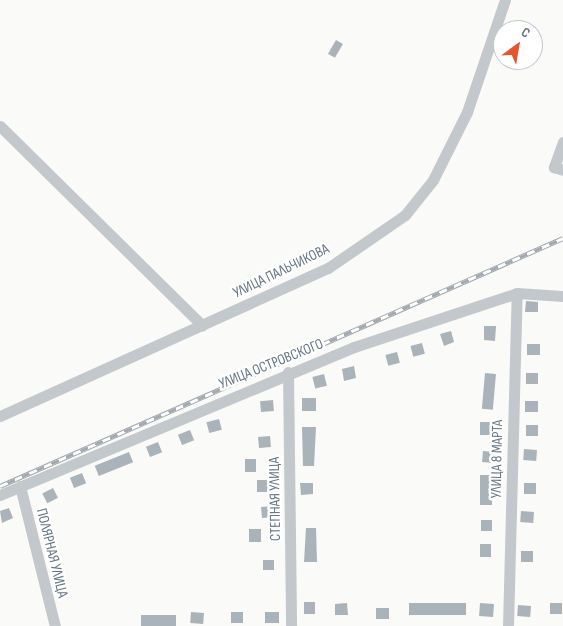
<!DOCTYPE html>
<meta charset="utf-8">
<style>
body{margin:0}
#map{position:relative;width:563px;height:626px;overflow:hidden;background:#fafaf8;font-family:"Sofia Sans Condensed",sans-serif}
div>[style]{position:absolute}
.building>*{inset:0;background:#aab3b9;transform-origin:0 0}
.minor>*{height:11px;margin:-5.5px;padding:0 5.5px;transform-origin:5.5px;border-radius:5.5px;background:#c3c8cc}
.rail>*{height:4.5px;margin-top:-2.25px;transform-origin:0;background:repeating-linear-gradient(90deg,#fff 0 8px,#a2aab0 0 16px);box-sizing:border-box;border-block:1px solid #a2aab0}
span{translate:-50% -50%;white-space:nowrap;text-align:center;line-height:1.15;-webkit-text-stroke:5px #fff;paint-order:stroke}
.street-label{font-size:15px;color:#657683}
.north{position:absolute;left:493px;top:20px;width:50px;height:50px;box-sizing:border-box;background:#fff;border:1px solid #c1c8cd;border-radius:50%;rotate:32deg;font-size:14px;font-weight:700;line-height:20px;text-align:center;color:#657683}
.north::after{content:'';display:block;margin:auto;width:18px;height:22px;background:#e4572e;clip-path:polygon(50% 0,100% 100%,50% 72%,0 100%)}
</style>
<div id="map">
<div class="building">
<div style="left:336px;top:40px;width:8px;height:16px;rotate:30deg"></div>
<div style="clip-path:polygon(526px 301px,538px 302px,538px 312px,525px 312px)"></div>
<div style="clip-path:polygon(484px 326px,496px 326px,495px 341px,484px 340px)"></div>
<div style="clip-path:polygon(451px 331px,454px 342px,444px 346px,440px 334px)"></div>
<div style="left:422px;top:343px;width:11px;height:12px;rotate:75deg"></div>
<div style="left:527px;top:344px;width:13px;height:11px"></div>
<div style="left:397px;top:352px;width:11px;height:12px;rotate:75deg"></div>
<div style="clip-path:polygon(354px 366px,356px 378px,344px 381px,342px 369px)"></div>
<div style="left:485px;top:373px;width:11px;height:36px;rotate:5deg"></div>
<div style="left:526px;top:373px;width:12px;height:11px"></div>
<div style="left:324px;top:374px;width:12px;height:12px;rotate:76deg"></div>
<div style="left:302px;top:398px;width:14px;height:13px"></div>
<div style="left:273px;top:400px;width:11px;height:13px;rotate:85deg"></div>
<div style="left:525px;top:401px;width:13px;height:11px"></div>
<div style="left:219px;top:419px;width:11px;height:13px;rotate:75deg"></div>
<div style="left:480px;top:422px;width:12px;height:13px"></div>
<div style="left:526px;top:425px;width:12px;height:11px"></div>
<div style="clip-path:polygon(302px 427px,316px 427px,314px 466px,303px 466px)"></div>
<div style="left:190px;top:430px;width:11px;height:13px;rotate:68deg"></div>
<div style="left:270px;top:436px;width:11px;height:12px;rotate:85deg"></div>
<div style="left:158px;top:442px;width:11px;height:13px;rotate:68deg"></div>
<div style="left:524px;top:449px;width:13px;height:11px;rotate:4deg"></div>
<div style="left:483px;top:451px;width:12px;height:11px;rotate:5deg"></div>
<div style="left:129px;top:452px;width:11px;height:37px;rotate:68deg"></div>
<div style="left:245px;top:459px;width:11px;height:13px"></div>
<div style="left:82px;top:473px;width:11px;height:13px;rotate:68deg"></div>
<div style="left:480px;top:475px;width:12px;height:30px"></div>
<div style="left:257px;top:480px;width:12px;height:12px"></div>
<div style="clip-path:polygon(300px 483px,313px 483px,313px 494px,301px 495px)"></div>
<div style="left:524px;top:483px;width:12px;height:11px"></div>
<div style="left:53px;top:488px;width:11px;height:12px;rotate:63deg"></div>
<div style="left:273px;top:506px;width:11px;height:12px;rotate:85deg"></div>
<div style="clip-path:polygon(9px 508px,13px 518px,2px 523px,0 511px)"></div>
<div style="left:521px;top:511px;width:13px;height:11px;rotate:4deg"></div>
<div style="left:481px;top:520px;width:11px;height:11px"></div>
<div style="clip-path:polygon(306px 528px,316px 528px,317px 562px,304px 562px)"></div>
<div style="left:249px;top:529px;width:12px;height:13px"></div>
<div style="left:480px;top:544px;width:11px;height:13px"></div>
<div style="left:521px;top:551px;width:12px;height:11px"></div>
<div style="left:263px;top:560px;width:11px;height:10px"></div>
<div style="left:304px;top:602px;width:11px;height:12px"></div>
<div style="clip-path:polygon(347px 603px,348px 615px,335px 615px,335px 604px)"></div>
<div style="left:466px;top:603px;width:12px;height:57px;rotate:90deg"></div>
<div style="left:480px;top:603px;width:14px;height:13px;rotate:4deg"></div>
<div style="left:550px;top:603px;width:12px;height:11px"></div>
<div style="left:518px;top:605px;width:13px;height:11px;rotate:4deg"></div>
<div style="left:376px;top:608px;width:13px;height:11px"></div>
<div style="left:191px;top:612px;width:13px;height:11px;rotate:4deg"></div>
<div style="left:231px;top:612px;width:12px;height:11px"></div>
<div style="left:265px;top:612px;width:14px;height:11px"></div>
<div style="left:176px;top:615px;width:11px;height:35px;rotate:90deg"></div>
</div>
<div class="minor">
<div style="left:0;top:126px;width:284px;rotate:44.6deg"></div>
<div style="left:563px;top:142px;width:27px;rotate:110deg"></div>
<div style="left:554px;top:167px;width:9px;rotate:18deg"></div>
<div style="left:288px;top:372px;width:254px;rotate:89.3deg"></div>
<div style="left:0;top:416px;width:360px;rotate:-24.3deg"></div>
<div style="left:328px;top:268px;width:93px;rotate:-34.5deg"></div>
<div style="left:405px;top:215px;width:45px;rotate:-51.3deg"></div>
<div style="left:433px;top:180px;width:76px;rotate:-63.4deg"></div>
<div style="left:467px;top:112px;width:118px;rotate:-71.3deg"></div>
<div style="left:20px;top:486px;width:144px;rotate:76deg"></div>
<div style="left:0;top:495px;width:384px;rotate:-22.7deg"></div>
<div style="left:354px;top:347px;width:172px;rotate:-18.3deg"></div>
<div style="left:517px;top:293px;width:46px;rotate:3.7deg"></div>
<div style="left:508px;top:626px;width:333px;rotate:-88.5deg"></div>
</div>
<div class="rail">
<div style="left:0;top:486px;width:615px;rotate:-23.77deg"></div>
</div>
<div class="street-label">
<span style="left:281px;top:271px;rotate:-26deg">УЛИЦА ПАЛЬЧИКОВА</span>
<span style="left:271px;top:364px;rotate:-22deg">УЛИЦА ОСТРОВСКОГО</span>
<span style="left:497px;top:459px;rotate:-89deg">УЛИЦА 8 МАРТА</span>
<span style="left:275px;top:499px;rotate:-91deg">СТЕПНАЯ УЛИЦА</span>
<span style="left:52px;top:553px;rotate:76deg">ПОЛЯРНАЯ УЛИЦА</span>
</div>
<div class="north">С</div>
</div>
